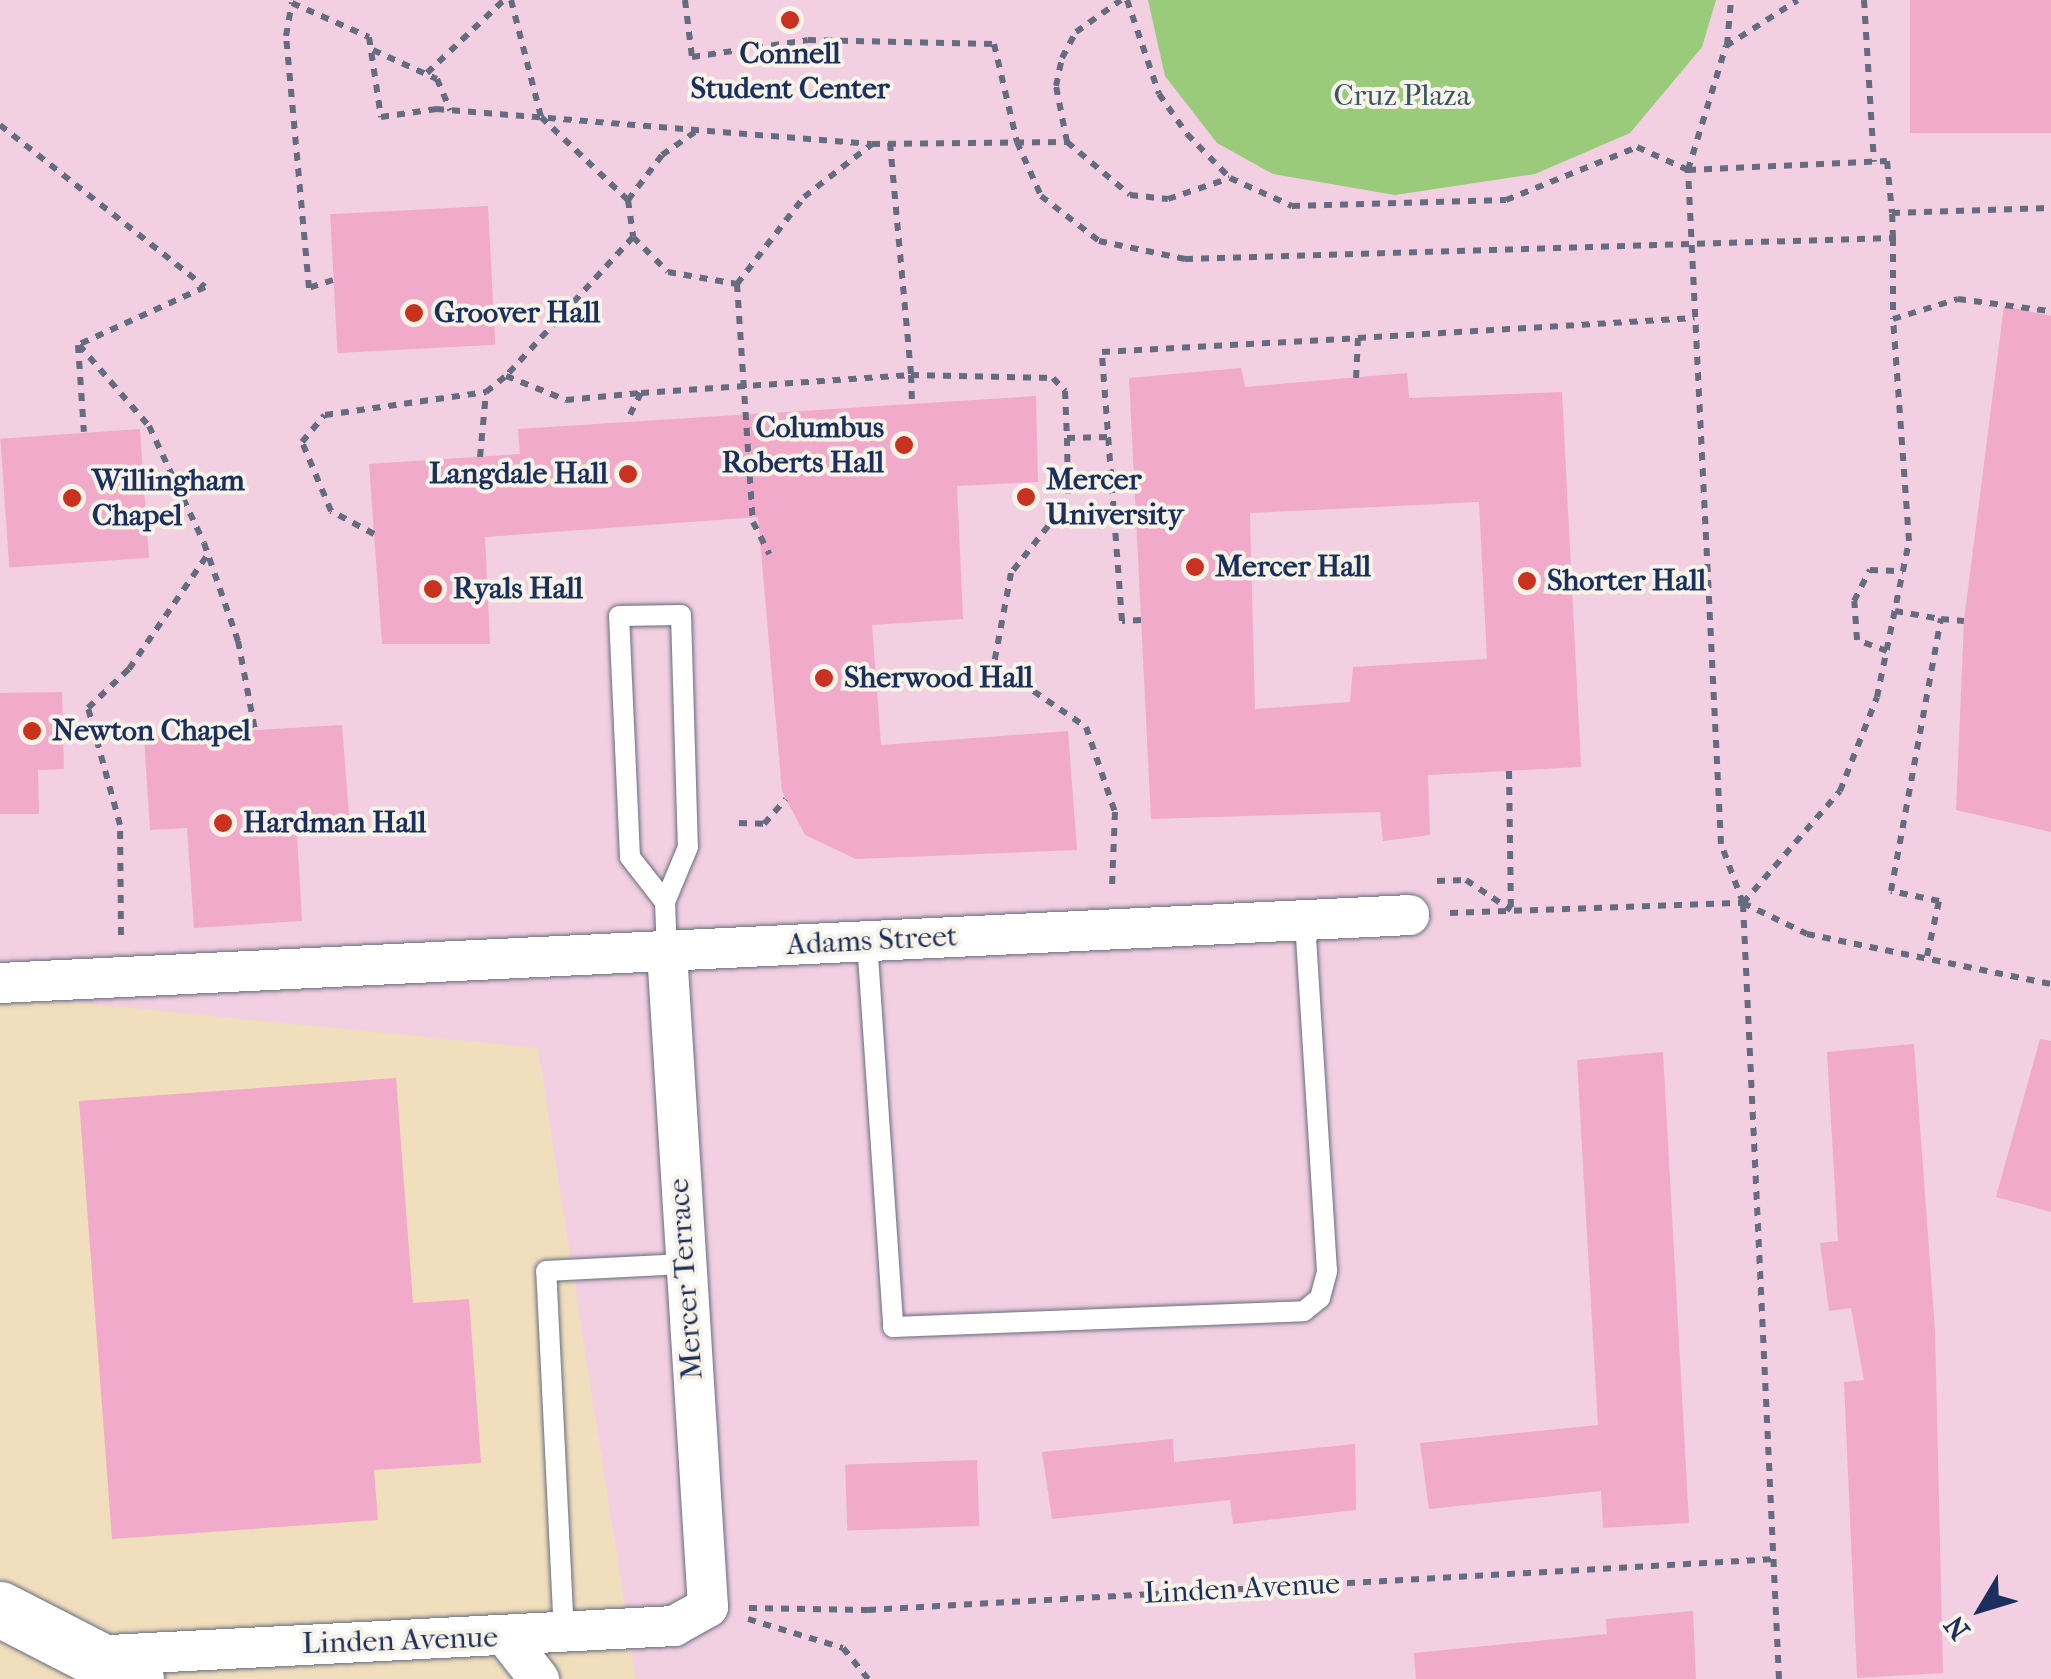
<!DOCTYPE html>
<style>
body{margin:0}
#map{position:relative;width:2051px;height:1679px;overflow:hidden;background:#f0debd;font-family:"IM FELL French Canon",serif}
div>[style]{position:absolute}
.built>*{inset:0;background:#f2cfe1}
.green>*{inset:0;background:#99cb7b}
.building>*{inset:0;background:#f1aac9;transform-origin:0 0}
.path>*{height:6px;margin-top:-3px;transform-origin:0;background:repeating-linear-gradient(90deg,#666c7f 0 8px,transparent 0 16px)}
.roads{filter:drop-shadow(0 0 2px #666c7f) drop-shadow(0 0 2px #666c7f)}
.lane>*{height:20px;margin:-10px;padding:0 10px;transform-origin:10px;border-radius:10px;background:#fff}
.street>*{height:40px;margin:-20px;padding:0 20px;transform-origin:20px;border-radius:20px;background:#fff}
.secondary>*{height:55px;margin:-27.5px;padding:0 27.5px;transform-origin:27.5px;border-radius:27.5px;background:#fff}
.dots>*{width:28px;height:28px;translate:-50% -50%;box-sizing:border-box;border:5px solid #f7f3e8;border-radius:50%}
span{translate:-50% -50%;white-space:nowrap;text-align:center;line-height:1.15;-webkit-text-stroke:8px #f7f3e8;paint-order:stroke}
.poi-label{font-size:30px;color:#1b2f5e;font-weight:700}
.left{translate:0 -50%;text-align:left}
.right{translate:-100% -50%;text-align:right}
.park-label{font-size:30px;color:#3a5665}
.street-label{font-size:30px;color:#1b2f5e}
.north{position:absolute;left:1931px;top:1559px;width:100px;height:100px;-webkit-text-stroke:8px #f7f3e8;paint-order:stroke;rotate:232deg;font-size:28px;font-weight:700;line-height:40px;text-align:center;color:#1b2f5e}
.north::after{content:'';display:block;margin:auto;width:35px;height:45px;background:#1b2f5e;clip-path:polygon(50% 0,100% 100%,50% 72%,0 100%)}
</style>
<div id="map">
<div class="built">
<div style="clip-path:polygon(0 0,2051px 0,2051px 1679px,636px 1679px,538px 1048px,0 995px)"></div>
</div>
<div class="green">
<div style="clip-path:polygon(1148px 0,1716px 0,1702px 47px,1630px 133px,1535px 174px,1395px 195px,1273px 174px,1217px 143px,1165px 76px)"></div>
</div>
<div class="building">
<div style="left:1910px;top:0;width:141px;height:133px"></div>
<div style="left:488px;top:206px;width:139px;height:158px;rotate:87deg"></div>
<div style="clip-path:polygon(2004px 306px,2051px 316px,2051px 832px,1956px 810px,1964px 621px)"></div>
<div style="clip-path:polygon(evenodd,1241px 368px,1245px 387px,1407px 373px,1409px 398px,1562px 392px,1581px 767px,1428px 775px,1430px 835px,1383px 841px,1380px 812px,1151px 819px,1129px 378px,1241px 368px,1479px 502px,1487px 659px,1353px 667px,1350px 702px,1255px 709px,1250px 513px,1479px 502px)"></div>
<div style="clip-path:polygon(1036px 396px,1038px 482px,957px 486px,963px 619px,872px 625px,881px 745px,1068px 731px,1077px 850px,856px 859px,805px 835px,782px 791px,758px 517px,485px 537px,490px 644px,382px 644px,369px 464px,520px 454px,518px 429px)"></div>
<div style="left:140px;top:429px;width:129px;height:140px;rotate:86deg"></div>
<div style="clip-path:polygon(62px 692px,64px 769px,38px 770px,39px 814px,0 814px,0 693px)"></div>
<div style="clip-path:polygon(342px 725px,349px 815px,296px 819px,302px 921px,194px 928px,187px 828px,150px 830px,144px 737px)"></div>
<div style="clip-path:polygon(2040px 1039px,2051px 1041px,2051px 1212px,1996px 1197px)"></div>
<div style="clip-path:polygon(1914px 1044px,1935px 1331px,1943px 1673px,1857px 1678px,1844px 1382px,1864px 1380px,1851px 1308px,1829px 1311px,1820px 1243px,1838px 1241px,1827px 1052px)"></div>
<div style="clip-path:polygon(1663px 1052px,1689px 1523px,1603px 1528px,1601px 1491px,1429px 1509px,1420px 1443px,1598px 1425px,1577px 1060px)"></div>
<div style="clip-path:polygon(396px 1078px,413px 1303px,469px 1299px,481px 1463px,374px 1470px,378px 1520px,112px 1539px,79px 1101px)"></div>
<div style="clip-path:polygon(1173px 1439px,1174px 1462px,1355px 1444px,1356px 1510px,1233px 1524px,1230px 1500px,1052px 1519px,1042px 1452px)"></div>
<div style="left:977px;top:1460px;width:66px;height:132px;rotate:88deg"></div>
<div style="clip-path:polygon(1693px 1611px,1696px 1679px,1416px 1679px,1414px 1653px,1607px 1634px,1606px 1619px)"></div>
</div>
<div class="path">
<div style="left:511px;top:0;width:121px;rotate:75.6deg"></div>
<div style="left:541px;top:117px;width:120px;rotate:43.7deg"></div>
<div style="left:628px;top:200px;width:37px;rotate:82deg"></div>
<div style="left:633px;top:237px;width:188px;rotate:132.4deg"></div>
<div style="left:506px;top:376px;width:65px;rotate:21.8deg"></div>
<div style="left:566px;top:400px;width:75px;rotate:-5.3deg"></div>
<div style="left:641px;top:393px;width:30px;rotate:117deg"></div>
<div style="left:685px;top:0;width:57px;rotate:83deg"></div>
<div style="left:692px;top:57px;width:117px;rotate:-8.3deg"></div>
<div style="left:808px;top:40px;width:186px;rotate:1.2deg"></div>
<div style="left:994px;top:44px;width:101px;rotate:76.8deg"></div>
<div style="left:1017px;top:142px;width:59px;rotate:66deg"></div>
<div style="left:1041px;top:196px;width:73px;rotate:37.8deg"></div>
<div style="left:1099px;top:241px;width:88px;rotate:11.8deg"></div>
<div style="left:1185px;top:259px;width:708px;rotate:-1.7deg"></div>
<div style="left:1893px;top:238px;width:25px;rotate:-92deg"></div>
<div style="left:1892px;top:213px;width:159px;rotate:-1.8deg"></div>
<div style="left:1127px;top:0;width:99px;rotate:71.2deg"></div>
<div style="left:1159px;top:94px;width:49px;rotate:55deg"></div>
<div style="left:1187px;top:134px;width:62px;rotate:45.7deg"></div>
<div style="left:1230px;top:178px;width:68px;rotate:24.3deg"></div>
<div style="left:1292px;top:206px;width:214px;rotate:-1.6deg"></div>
<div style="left:1506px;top:200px;width:141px;rotate:-22deg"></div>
<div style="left:1637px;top:147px;width:56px;rotate:24.3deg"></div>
<div style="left:1688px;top:170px;width:199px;rotate:-2.6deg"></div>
<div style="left:1887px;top:161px;width:52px;rotate:84.5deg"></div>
<div style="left:1864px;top:0;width:162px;rotate:86.5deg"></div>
<div style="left:1727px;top:45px;width:45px;rotate:-84.9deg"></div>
<div style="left:373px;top:50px;width:70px;rotate:24.4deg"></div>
<div style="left:437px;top:79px;width:34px;rotate:67deg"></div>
<div style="left:427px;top:73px;width:106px;rotate:-43.5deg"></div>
<div style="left:0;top:125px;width:261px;rotate:38.3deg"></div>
<div style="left:205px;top:287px;width:140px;rotate:155.5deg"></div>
<div style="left:78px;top:345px;width:87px;rotate:86.1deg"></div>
<div style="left:1067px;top:142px;width:82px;rotate:40.1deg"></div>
<div style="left:1130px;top:195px;width:38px;rotate:6deg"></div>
<div style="left:1168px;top:199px;width:65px;rotate:-18.7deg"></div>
<div style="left:890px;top:143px;width:233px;rotate:84.8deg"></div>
<div style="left:911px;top:375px;width:142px;rotate:1.2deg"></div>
<div style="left:1053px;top:378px;width:18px;rotate:47deg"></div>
<div style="left:1065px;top:391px;width:47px;rotate:87.6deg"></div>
<div style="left:1067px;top:438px;width:41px;rotate:-1.4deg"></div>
<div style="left:628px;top:200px;width:56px;rotate:-52.9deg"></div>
<div style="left:662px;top:155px;width:40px;rotate:-34.9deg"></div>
<div style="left:633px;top:237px;width:49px;rotate:45deg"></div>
<div style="left:668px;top:272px;width:70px;rotate:9.9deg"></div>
<div style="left:737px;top:284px;width:110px;rotate:-52.4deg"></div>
<div style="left:804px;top:197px;width:86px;rotate:-37.9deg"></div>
<div style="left:1893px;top:238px;width:81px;rotate:90deg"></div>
<div style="left:1893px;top:319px;width:68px;rotate:-17.1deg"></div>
<div style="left:1958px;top:299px;width:92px;rotate:7.5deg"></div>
<div style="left:333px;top:280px;width:25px;rotate:162deg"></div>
<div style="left:309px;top:288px;width:253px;rotate:-95.2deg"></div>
<div style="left:286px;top:36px;width:34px;rotate:-80deg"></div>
<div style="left:292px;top:3px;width:84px;rotate:23.8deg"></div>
<div style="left:369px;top:37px;width:81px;rotate:81.5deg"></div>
<div style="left:381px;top:117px;width:56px;rotate:-8.3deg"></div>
<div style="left:436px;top:109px;width:437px;rotate:4.6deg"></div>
<div style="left:872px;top:144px;width:195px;rotate:-0.6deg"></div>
<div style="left:1067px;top:142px;width:57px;rotate:-101.1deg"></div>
<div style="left:1056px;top:86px;width:29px;rotate:-78deg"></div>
<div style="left:1062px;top:58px;width:30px;rotate:-62deg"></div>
<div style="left:1076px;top:32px;width:55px;rotate:-35.4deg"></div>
<div style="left:737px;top:284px;width:239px;rotate:86.2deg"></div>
<div style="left:753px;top:522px;width:36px;rotate:63deg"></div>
<div style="left:79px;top:345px;width:107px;rotate:49.2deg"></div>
<div style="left:149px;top:426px;width:129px;rotate:64.8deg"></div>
<div style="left:204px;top:543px;width:104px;rotate:70.9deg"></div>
<div style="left:238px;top:641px;width:91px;rotate:79.2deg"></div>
<div style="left:1356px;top:378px;width:40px;rotate:-87.1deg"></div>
<div style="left:1358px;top:338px;width:337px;rotate:-3.4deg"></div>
<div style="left:641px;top:393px;width:271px;rotate:-3.8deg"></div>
<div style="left:911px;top:375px;width:26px;rotate:88deg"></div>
<div style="left:1067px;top:438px;width:63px;rotate:89.1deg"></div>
<div style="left:1068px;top:501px;width:92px;rotate:128.4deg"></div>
<div style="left:1011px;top:573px;width:93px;rotate:100.6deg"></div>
<div style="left:994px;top:664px;width:112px;rotate:34.4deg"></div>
<div style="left:1086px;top:727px;width:90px;rotate:71.2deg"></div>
<div style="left:1115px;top:812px;width:75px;rotate:92.3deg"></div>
<div style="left:480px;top:457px;width:65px;rotate:-84.7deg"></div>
<div style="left:486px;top:392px;width:26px;rotate:-39deg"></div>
<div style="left:374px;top:534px;width:49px;rotate:-151.9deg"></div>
<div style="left:331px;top:511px;width:75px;rotate:-112.8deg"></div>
<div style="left:302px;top:442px;width:35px;rotate:-50deg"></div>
<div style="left:325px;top:415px;width:163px;rotate:-8.1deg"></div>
<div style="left:1895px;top:611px;width:47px;rotate:9.9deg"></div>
<div style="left:1141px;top:620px;width:19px;rotate:177deg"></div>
<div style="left:1122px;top:621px;width:270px;rotate:-94.3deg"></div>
<div style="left:1102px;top:352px;width:256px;rotate:-3.1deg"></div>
<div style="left:1887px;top:651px;width:32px;rotate:-160deg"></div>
<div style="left:1857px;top:640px;width:39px;rotate:-94deg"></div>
<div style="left:1854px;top:601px;width:35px;rotate:-63deg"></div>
<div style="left:1870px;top:570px;width:33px;rotate:2deg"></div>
<div style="left:1509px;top:771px;width:139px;rotate:89.2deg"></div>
<div style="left:739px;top:823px;width:25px;rotate:2deg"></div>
<div style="left:764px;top:824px;width:33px;rotate:-49deg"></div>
<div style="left:1437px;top:881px;width:29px;rotate:-2deg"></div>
<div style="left:1466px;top:880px;width:54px;rotate:33.7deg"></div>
<div style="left:1743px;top:903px;width:63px;rotate:-110.4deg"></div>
<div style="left:1721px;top:844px;width:675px;rotate:-92.8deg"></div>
<div style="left:1688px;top:170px;width:130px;rotate:-73deg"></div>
<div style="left:1726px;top:46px;width:85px;rotate:-32.6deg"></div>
<div style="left:1743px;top:903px;width:148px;rotate:-49.1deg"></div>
<div style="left:1840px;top:791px;width:101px;rotate:-68.5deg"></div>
<div style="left:1877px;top:697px;width:159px;rotate:-78.4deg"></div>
<div style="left:1909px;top:541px;width:223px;rotate:-94.1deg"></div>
<div style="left:1450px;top:913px;width:293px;rotate:-2deg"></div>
<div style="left:121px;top:935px;width:110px;rotate:-90.5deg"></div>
<div style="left:120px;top:825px;width:121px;rotate:-105.3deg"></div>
<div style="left:88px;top:708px;width:57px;rotate:-43.6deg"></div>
<div style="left:129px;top:669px;width:140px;rotate:-55.5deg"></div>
<div style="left:1927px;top:956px;width:56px;rotate:-77.7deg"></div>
<div style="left:1939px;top:901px;width:49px;rotate:-168.2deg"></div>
<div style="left:1891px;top:891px;width:277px;rotate:-79.6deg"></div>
<div style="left:1941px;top:619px;width:23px;rotate:5deg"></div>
<div style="left:749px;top:1608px;width:119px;rotate:1deg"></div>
<div style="left:868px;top:1610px;width:909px;rotate:-3.21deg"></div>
<div style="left:748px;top:1619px;width:99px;rotate:17deg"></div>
<div style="left:843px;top:1648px;width:40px;rotate:51deg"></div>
<div style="left:1779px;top:1679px;width:777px;rotate:-92.66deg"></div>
<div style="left:1743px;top:903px;width:71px;rotate:25.8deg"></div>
<div style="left:1807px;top:934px;width:249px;rotate:11.6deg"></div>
</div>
<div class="roads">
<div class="lane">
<div style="left:665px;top:902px;width:57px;rotate:-127.9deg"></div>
<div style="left:630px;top:857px;width:241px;rotate:-92.6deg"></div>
<div style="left:619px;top:616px;width:62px;rotate:-0.9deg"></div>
<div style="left:681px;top:615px;width:232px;rotate:88.3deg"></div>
<div style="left:688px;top:847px;width:60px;rotate:112.7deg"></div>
<div style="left:665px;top:902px;width:49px;rotate:87.7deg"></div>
<div style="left:867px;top:941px;width:387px;rotate:86.1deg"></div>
<div style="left:893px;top:1327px;width:411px;rotate:-2.2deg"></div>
<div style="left:1304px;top:1311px;width:21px;rotate:-39deg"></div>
<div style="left:1320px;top:1298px;width:28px;rotate:-75deg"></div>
<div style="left:1327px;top:1271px;width:352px;rotate:-93.6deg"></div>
<div style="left:564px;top:1634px;width:363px;rotate:-92.8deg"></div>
<div style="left:546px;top:1271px;width:138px;rotate:-2.9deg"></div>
</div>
<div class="street">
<div style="left:0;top:983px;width:1411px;rotate:-2.76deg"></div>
<div style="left:507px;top:1638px;width:52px;rotate:52deg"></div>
<div style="left:90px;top:1656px;width:585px;rotate:-2.94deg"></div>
<div style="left:674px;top:1626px;width:39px;rotate:-29deg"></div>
<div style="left:708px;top:1607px;width:657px;rotate:-93.58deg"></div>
</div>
<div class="secondary">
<div style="left:0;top:1609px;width:153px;rotate:27.2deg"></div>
</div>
</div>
<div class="dots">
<div style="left:790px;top:20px;background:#c8321e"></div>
<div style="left:414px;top:313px;background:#c8321e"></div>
<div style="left:904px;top:445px;background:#c8321e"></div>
<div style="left:628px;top:474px;background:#c8321e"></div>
<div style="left:1026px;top:497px;background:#c8321e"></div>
<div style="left:72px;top:498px;background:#c8321e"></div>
<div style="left:1195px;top:567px;background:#c8321e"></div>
<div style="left:1527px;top:581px;background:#c8321e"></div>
<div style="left:433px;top:589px;background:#c8321e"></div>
<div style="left:824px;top:678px;background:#c8321e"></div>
<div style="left:32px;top:731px;background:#c8321e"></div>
<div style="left:223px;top:823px;background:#c8321e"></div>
</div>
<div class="poi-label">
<span style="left:790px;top:71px">Connell<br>Student Center</span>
<span class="left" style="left:434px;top:313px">Groover Hall</span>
<span class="right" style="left:884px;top:445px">Columbus<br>Roberts Hall</span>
<span class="right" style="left:608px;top:474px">Langdale Hall</span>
<span class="left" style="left:1046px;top:497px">Mercer<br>University</span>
<span class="left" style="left:92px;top:498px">Willingham<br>Chapel</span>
<span class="left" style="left:1215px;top:567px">Mercer Hall</span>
<span class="left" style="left:1547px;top:581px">Shorter Hall</span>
<span class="left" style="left:453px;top:589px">Ryals Hall</span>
<span class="left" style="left:844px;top:678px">Sherwood Hall</span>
<span class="left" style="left:52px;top:731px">Newton Chapel</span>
<span class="left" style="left:243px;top:823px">Hardman Hall</span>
</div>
<div class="park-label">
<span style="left:1402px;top:96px">Cruz Plaza</span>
</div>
<div class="street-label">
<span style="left:872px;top:941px;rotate:-3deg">Adams Street</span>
<span style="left:686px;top:1279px;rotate:-94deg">Mercer Terrace</span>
<span style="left:1242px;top:1589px;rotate:-3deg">Linden Avenue</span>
<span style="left:400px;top:1641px;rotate:-2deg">Linden Avenue</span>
</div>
<div class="north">N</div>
</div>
